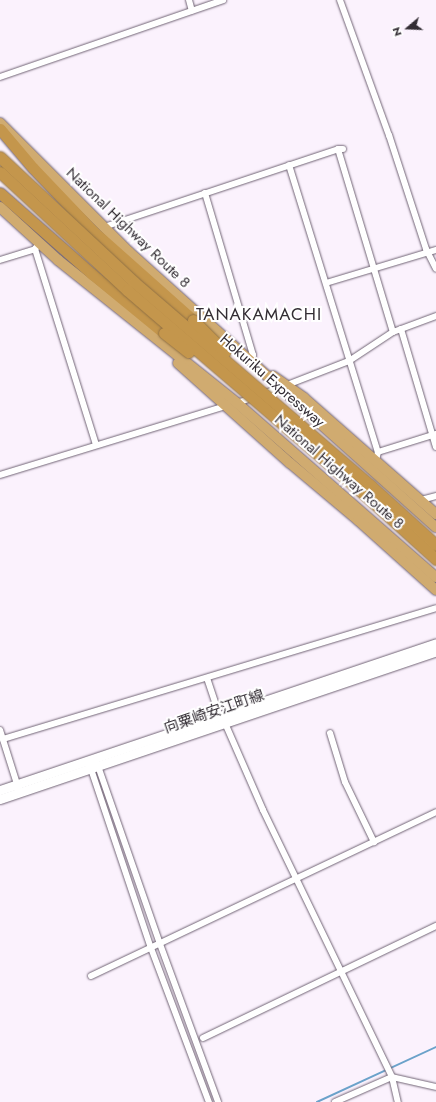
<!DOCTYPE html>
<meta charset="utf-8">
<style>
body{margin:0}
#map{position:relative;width:436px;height:1102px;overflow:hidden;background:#fbf2fd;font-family:Jost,"Noto Sans JP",sans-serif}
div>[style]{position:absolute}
.stream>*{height:2px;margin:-1px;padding:0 1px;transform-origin:1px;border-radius:1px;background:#6ba2ca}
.roads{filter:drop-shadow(0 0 1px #716475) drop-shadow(0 0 1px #716475)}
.minor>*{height:6px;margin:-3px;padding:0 3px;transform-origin:3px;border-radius:3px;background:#fff}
.secondary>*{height:9px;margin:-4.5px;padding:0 4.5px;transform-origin:4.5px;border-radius:4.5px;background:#fff}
.trunk>*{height:10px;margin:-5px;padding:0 5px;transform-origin:5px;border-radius:5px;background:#d0ab70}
.motorway>*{height:11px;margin:-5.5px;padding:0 5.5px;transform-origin:5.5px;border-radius:5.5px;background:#c4964c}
.bridges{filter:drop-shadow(0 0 1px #917144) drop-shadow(0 0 1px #917144)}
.motorway-bridge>*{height:11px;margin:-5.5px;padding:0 5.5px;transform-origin:5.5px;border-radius:5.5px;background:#c4964c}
span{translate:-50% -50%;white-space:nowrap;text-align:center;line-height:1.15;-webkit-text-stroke:4px #fff;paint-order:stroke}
.street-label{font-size:15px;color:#332d34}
.quarter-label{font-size:17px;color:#332d34;letter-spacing:1px}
.north{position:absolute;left:388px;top:8px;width:40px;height:40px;-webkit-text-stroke:3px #fff;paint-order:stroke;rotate:251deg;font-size:11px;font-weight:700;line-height:16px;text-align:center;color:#332d34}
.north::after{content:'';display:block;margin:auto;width:14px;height:18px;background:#332d34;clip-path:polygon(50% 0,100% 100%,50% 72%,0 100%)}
</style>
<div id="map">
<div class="stream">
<div style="left:317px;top:1102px;width:131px;rotate:-24.8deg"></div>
</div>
<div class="roads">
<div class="minor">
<div style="left:189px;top:0;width:11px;rotate:75deg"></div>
<div style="left:340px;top:0;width:144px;rotate:70.1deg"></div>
<div style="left:389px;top:135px;width:120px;rotate:72deg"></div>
<div style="left:426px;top:249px;width:22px;rotate:63deg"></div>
<div style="left:0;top:77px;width:236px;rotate:-19deg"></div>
<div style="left:338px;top:149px;width:191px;rotate:73.3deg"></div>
<div style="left:289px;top:165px;width:300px;rotate:72.8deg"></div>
<div style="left:378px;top:452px;width:8px;rotate:104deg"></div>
<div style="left:205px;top:193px;width:169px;rotate:73.5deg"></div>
<div style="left:253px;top:355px;width:7px;rotate:106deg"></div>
<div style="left:104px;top:227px;width:247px;rotate:-18.4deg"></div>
<div style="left:338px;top:149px;width:5px"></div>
<div style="left:35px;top:249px;width:205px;rotate:72.7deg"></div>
<div style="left:0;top:260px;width:37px;rotate:-17deg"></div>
<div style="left:35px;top:249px;width:4px;rotate:-56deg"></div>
<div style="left:326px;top:283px;width:115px;rotate:-16.7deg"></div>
<div style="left:401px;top:329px;width:123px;rotate:73.5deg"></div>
<div style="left:287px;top:385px;width:66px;rotate:-21.2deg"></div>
<div style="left:349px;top:361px;width:53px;rotate:-33.4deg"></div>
<div style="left:393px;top:332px;width:46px;rotate:-20.4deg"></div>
<div style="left:263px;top:394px;width:17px;rotate:-21deg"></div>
<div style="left:237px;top:403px;width:18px;rotate:-19deg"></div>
<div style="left:378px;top:452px;width:61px;rotate:-17.2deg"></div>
<div style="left:0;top:475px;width:235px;rotate:-17deg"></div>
<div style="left:421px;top:500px;width:16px;rotate:-15deg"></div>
<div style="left:207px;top:678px;width:41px;rotate:71.6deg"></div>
<div style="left:220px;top:717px;width:8px;rotate:50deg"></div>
<div style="left:225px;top:723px;width:95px;rotate:66.4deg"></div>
<div style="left:263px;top:810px;width:297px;rotate:64.2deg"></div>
<div style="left:392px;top:1077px;width:26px;rotate:77deg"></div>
<div style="left:0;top:730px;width:60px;rotate:72.5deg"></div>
<div style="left:330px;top:733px;width:51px;rotate:73deg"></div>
<div style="left:345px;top:782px;width:67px;rotate:64.2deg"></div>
<div style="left:3px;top:739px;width:452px;rotate:-16.8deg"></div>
<div style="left:96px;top:763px;width:4px;rotate:56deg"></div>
<div style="left:98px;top:766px;width:188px;rotate:70.8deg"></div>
<div style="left:160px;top:944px;width:168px;rotate:69.8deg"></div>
<div style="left:90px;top:766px;width:192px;rotate:71.5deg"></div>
<div style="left:151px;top:948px;width:165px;rotate:69.4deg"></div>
<div style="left:91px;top:976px;width:382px;rotate:-25.4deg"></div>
<div style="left:203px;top:1038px;width:259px;rotate:-25.7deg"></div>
<div style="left:335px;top:1102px;width:62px;rotate:-23.7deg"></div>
<div style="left:392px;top:1077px;width:45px;rotate:12.8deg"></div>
</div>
<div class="secondary">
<div style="left:0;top:790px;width:460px;rotate:-18.6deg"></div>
<div style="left:0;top:799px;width:460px;rotate:-18.7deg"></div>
</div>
<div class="trunk">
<div style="left:0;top:123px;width:182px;rotate:45deg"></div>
<div style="left:129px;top:252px;width:412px;rotate:41.9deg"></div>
<div style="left:0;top:207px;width:79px;rotate:42.4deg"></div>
<div style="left:58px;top:260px;width:229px;rotate:38.6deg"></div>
<div style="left:237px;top:403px;width:264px;rotate:41.2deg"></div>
<div style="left:178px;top:363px;width:150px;rotate:41.8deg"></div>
<div style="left:290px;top:463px;width:89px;rotate:40deg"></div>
<div style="left:358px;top:520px;width:105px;rotate:41.9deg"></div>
<div style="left:273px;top:376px;width:38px;rotate:35deg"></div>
<div style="left:304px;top:398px;width:176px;rotate:41.3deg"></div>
</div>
<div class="motorway">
<div style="left:0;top:129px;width:51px;rotate:49.8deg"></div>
<div style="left:33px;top:168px;width:87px;rotate:46.4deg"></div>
<div style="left:93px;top:231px;width:134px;rotate:41.7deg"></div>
<div style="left:0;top:193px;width:123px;rotate:41.4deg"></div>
<div style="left:92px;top:274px;width:93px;rotate:39.3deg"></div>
</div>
</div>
<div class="bridges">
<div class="motorway-bridge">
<div style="left:0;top:157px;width:183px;rotate:43deg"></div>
<div style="left:134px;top:282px;width:311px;rotate:40.7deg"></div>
<div style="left:370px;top:485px;width:89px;rotate:42.3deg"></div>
<div style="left:0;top:172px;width:173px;rotate:42.9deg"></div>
<div style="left:127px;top:290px;width:310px;rotate:40.7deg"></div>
<div style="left:362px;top:492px;width:100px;rotate:42.2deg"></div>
<div style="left:193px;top:320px;width:45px;rotate:45deg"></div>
<div style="left:164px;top:333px;width:31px;rotate:38deg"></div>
</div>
</div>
<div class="street-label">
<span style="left:128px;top:228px;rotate:44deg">National Highway Route 8</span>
<span style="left:272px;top:381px;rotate:41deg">Hokuriku Expressway</span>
<span style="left:339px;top:472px;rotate:41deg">National Highway Route 8</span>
<span style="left:214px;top:712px;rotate:-19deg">向粟崎安江町線</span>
</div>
<div class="quarter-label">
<span style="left:259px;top:315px">TANAKAMACHI</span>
</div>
<div class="north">N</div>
</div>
